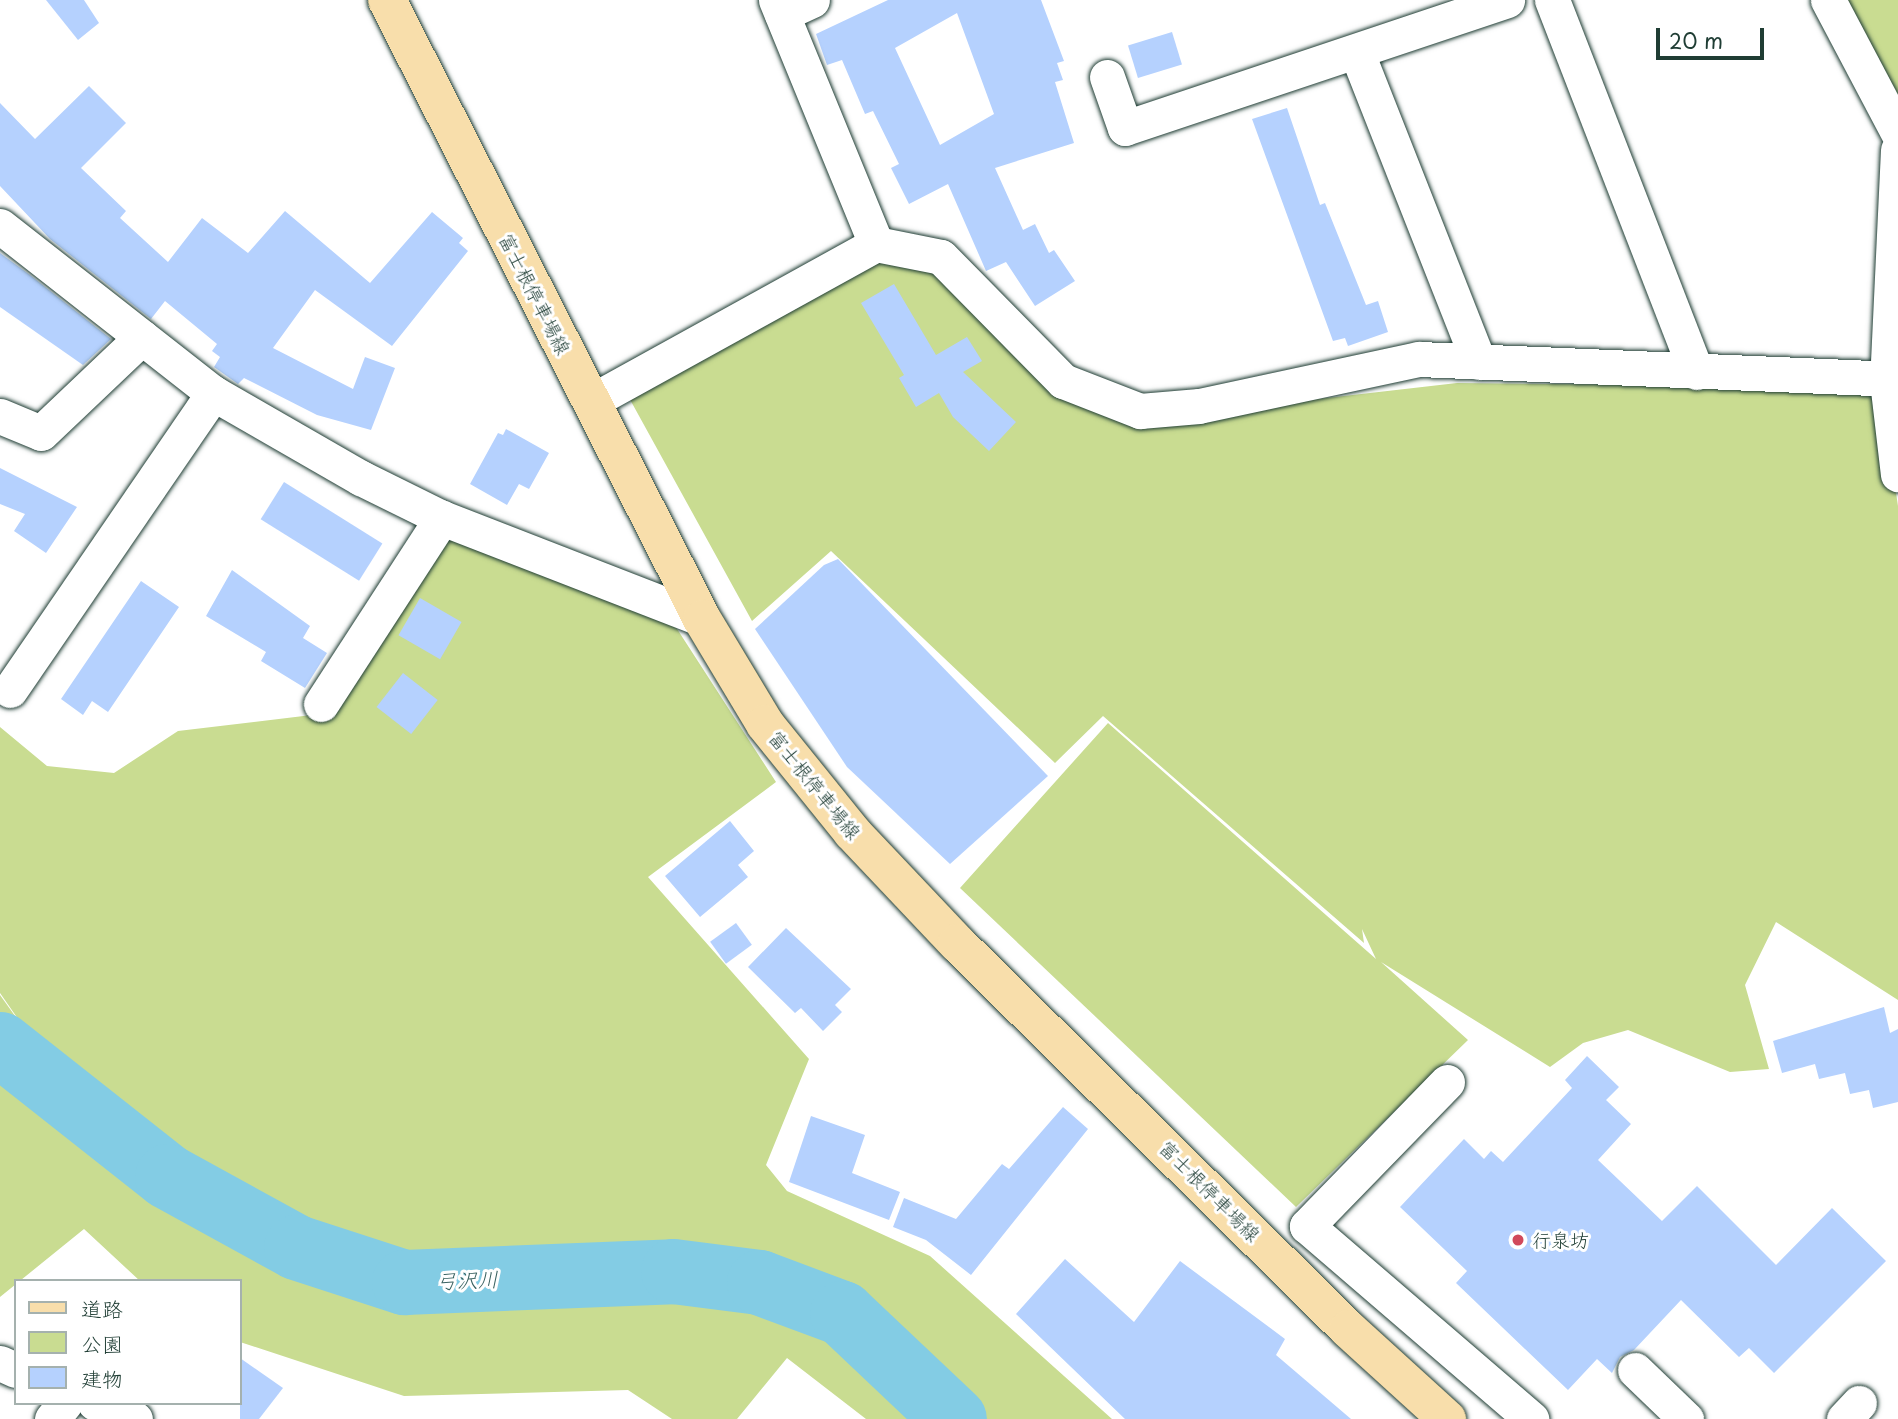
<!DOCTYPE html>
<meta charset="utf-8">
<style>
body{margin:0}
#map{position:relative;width:1898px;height:1419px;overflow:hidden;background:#fff;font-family:"Playpen Sans","Klee One",sans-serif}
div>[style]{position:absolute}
.green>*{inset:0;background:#c9dc91}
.river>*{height:65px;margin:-32.5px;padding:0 32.5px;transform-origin:32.5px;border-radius:32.5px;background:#83cce4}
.building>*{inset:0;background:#b5d1fe;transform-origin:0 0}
.roads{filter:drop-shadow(0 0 2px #1f3d34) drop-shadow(0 0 2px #1f3d34)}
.minor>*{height:35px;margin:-17.5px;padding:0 17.5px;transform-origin:17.5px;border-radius:17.5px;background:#fff}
.major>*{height:38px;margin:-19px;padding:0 19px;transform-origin:19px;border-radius:19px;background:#f8deab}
.dots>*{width:19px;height:19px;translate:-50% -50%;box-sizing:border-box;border:4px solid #fff;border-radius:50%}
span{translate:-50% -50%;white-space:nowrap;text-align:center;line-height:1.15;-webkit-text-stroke:6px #fff;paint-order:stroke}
.street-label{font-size:19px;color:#1f3d34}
.poi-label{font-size:19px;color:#1f3d34}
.left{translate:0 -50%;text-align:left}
.water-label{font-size:21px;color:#386160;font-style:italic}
.legend{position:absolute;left:14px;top:1279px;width:228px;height:126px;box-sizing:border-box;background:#fff;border:2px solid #a5b1ae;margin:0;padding:9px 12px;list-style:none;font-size:21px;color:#1f3d34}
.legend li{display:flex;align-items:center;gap:14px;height:35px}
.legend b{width:35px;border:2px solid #a5b1ae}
.scale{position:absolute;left:1656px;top:28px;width:108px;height:32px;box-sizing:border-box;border:4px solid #1f3d34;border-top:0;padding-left:9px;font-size:21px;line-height:24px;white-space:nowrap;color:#1f3d34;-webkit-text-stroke:5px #fff;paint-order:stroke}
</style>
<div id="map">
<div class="green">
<div style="clip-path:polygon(1840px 0,1898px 0,1898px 109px)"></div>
<div style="clip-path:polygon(876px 244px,935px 260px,1126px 421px,1457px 383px,1880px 387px,1898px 506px,1898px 1000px,1776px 922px,1745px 985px,1769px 1069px,1730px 1072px,1628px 1030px,1583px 1043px,1550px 1067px,1381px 962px,1468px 1040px,1296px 1207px,960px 888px,1108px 723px,1376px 959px,1362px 929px,1364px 943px,1103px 716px,1055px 763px,831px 551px,752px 621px,622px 385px)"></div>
<div style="clip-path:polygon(444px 529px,670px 618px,776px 782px,648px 877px,809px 1059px,766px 1165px,787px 1191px,930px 1256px,1112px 1419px,866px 1419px,787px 1358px,737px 1419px,672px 1419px,628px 1390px,404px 1396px,240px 1342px,240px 1281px,140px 1281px,84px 1229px,0 1297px,0 995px,48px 1062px,0 993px,0 727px,47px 766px,114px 773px,178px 731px,320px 714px)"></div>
</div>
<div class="river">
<div style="left:0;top:1044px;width:213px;rotate:38.3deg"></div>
<div style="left:167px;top:1176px;width:147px;rotate:28.8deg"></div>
<div style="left:296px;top:1247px;width:114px;rotate:18deg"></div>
<div style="left:404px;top:1282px;width:269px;rotate:-2.3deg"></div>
<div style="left:673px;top:1271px;width:87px;rotate:7.3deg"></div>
<div style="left:759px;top:1282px;width:89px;rotate:20.5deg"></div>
<div style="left:842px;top:1313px;width:154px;rotate:43.4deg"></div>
</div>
<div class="building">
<div style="clip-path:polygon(46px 0,84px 0,99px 23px,78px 40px)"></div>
<div style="clip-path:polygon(evenodd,888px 0,1041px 0,1064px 61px,1057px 63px,1063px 80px,1055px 82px,1074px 143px,995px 168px,1023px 230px,1035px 224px,1049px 253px,1054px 250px,1075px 281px,1035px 306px,1006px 262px,986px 271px,948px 184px,909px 204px,891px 168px,899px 164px,873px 111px,865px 114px,842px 60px,827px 65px,816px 34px,888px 0,957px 13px,994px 114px,940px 145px,895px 48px,957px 13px)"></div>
<div style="left:1172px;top:32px;width:34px;height:46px;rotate:73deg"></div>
<div style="clip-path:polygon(89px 86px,126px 123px,81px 168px,126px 211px,120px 218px,168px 262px,202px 218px,248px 253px,285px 211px,370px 283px,432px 212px,463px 238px,459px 243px,468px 251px,392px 346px,315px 290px,273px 348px,353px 389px,365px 357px,395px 368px,371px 430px,317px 415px,244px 378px,238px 384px,214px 367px,220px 357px,212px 351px,217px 344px,165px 301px,151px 319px,50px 239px,0 186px,0 103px,35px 139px)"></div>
<div style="clip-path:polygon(1287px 108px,1320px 205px,1325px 203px,1366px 305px,1378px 301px,1388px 332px,1348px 346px,1345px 338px,1333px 341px,1252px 119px)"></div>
<div style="clip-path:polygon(0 253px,30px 275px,111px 339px,83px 365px,0 307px)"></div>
<div style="clip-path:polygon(894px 284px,936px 355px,967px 337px,982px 361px,963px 372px,1016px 422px,989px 451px,953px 417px,939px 393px,916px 407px,899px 378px,904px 375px,861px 303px)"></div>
<div style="clip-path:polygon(506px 429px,549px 453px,529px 489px,519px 484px,507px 505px,470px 484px,498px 433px,503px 435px)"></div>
<div style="clip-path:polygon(0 468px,77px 507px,46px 553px,14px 531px,25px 514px,0 504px)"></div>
<div style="left:284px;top:482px;width:116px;height:44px;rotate:32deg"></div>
<div style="clip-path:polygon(838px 559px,1048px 776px,950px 864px,847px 767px,755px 629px,824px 565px)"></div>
<div style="clip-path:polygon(232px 570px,310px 626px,303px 638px,327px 653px,305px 688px,261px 661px,266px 652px,206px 616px)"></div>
<div style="clip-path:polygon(141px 581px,179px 607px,108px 712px,92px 701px,83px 715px,61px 699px)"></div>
<div style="left:420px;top:598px;width:48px;height:43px;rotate:30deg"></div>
<div style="left:403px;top:673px;width:44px;height:43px;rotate:38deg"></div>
<div style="clip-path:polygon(730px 821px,754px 851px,738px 865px,748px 877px,700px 917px,665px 876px)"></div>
<div style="left:736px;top:923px;width:27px;height:32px;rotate:54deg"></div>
<div style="clip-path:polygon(786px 928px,851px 989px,835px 1005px,842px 1012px,823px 1031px,801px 1008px,795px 1013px,748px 967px)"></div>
<div style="clip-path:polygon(1884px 1007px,1890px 1033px,1898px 1029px,1898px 1102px,1873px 1108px,1869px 1090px,1850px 1094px,1845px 1073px,1819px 1079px,1815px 1064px,1782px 1073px,1773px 1041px)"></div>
<div style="clip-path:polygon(1587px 1056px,1619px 1087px,1606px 1100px,1631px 1124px,1598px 1160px,1662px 1221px,1697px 1186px,1776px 1265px,1832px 1208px,1886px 1261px,1774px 1373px,1749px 1348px,1739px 1357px,1681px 1300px,1634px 1350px,1620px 1357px,1612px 1373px,1597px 1359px,1568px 1390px,1456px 1283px,1467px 1271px,1400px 1207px,1464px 1139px,1484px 1159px,1491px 1151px,1503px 1162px,1572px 1088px,1565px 1080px)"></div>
<div style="clip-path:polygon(1063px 1107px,1088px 1129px,971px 1275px,926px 1240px,893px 1227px,904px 1198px,956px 1219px,1002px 1164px,1009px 1169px)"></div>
<div style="clip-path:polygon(811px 1116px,865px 1135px,852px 1173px,900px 1192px,889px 1220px,789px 1182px)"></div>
<div style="clip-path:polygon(1065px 1259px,1134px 1322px,1180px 1261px,1285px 1339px,1276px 1355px,1351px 1419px,1125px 1419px,1016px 1314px)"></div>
<div style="clip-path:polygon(240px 1358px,283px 1388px,259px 1419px,240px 1419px)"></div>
</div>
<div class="roads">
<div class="minor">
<div style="left:776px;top:0;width:264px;rotate:67.7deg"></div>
<div style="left:1552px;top:0;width:399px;rotate:68.8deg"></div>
<div style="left:1828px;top:0;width:150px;rotate:62.2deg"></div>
<div style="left:782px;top:14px;width:33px;rotate:-25deg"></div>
<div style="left:1357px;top:53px;width:332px;rotate:68.5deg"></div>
<div style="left:1107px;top:77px;width:54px;rotate:70.6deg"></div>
<div style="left:1125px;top:128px;width:403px;rotate:-18.5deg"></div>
<div style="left:1898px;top:150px;width:231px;rotate:92.7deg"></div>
<div style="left:1887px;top:381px;width:94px;rotate:83.3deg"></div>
<div style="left:0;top:226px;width:271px;rotate:38.1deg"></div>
<div style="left:213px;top:393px;width:171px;rotate:29.9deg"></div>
<div style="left:361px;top:478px;width:90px;rotate:26.3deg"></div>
<div style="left:442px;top:518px;width:279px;rotate:21.2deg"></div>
<div style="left:590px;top:402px;width:327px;rotate:-28.9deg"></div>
<div style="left:876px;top:244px;width:66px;rotate:11.3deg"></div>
<div style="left:941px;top:257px;width:174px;rotate:45.5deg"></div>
<div style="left:1063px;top:381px;width:83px;rotate:21.3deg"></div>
<div style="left:1140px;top:411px;width:59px;rotate:-4.8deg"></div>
<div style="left:1199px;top:406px;width:225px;rotate:-12.1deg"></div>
<div style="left:1419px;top:359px;width:479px;rotate:2.4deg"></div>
<div style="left:0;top:416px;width:44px;rotate:22.5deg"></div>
<div style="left:41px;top:433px;width:139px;rotate:-43.5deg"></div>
<div style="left:10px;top:690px;width:360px;rotate:-55.6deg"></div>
<div style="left:321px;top:704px;width:222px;rotate:-57deg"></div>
<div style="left:1447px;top:1082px;width:201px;rotate:134.2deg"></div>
<div style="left:1307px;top:1226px;width:296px;rotate:40.7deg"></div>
<div style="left:0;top:1363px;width:17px;rotate:24deg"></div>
<div style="left:1635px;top:1370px;width:71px;rotate:43.9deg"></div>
<div style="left:95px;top:1403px;width:43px;rotate:21.8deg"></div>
<div style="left:52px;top:1419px;width:21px;rotate:-51deg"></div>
<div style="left:1844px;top:1419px;width:22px;rotate:-47deg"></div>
</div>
<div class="major">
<div style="left:387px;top:0;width:695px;rotate:63.03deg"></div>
<div style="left:702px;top:619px;width:122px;rotate:59deg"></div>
<div style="left:765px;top:724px;width:139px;rotate:51.1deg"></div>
<div style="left:852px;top:832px;width:153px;rotate:46.6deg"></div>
<div style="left:957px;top:943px;width:549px;rotate:44.63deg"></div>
<div style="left:1348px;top:1329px;width:134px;rotate:42.3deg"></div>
</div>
</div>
<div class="dots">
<div style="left:1518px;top:1240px;background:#d1495b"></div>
</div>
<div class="street-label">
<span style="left:535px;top:294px;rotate:63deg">富士根停車場線</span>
<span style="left:815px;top:785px;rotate:51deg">富士根停車場線</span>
<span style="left:1210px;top:1191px;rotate:45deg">富士根停車場線</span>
</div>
<div class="poi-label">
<span class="left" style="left:1532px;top:1240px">行泉坊</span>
</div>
<div class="water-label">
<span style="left:467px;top:1279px;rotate:-2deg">弓沢川</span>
</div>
<ul class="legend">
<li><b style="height:9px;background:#f8deab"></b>道路</li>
<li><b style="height:19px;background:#c9dc91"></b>公園</li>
<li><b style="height:19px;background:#b5d1fe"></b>建物</li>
</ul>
<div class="scale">20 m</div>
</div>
